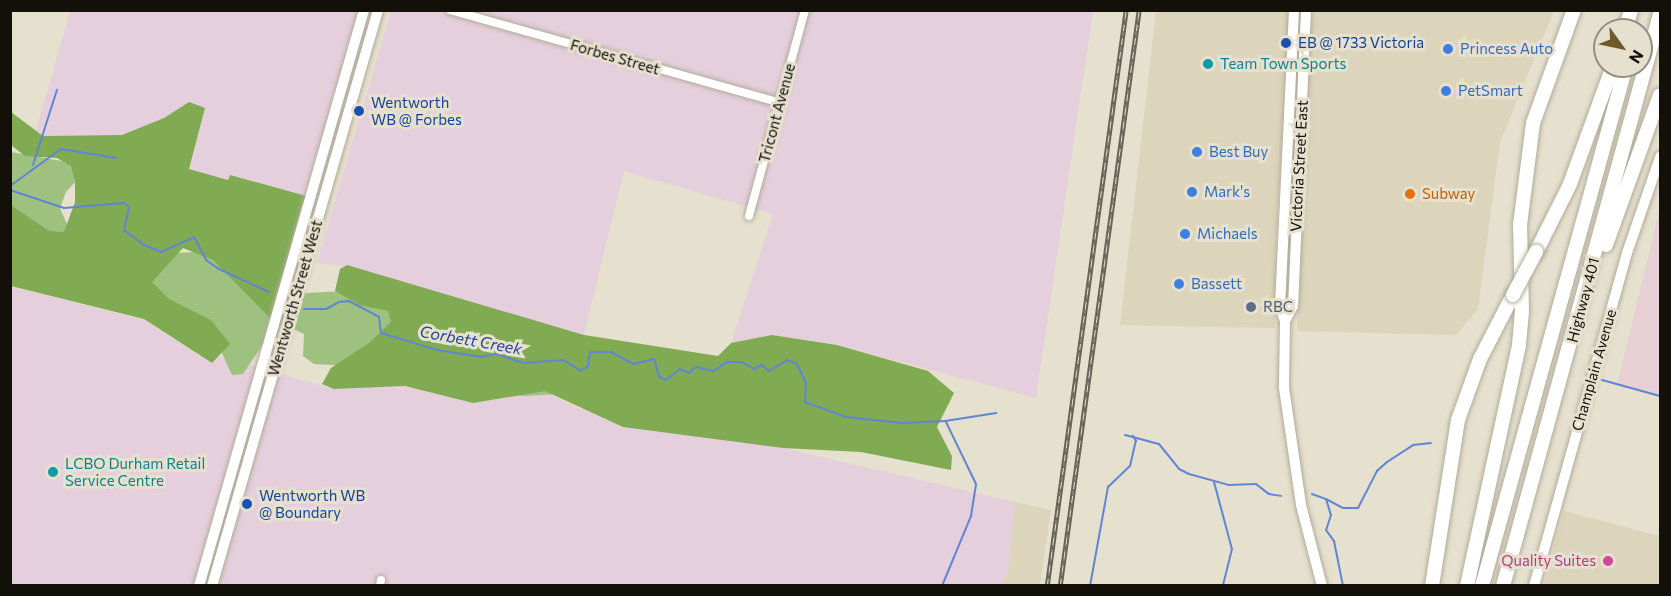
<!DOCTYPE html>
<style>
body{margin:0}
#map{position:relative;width:1671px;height:596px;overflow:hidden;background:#e6e0ce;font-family:Commissioner,sans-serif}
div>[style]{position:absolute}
.built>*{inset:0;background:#dcd4bb}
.industrial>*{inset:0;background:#e5cfdc}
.education>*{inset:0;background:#e8cfd6}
.green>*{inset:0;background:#9fc180}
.forest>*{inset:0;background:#80ab52}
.stream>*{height:2px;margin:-1px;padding:0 1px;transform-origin:1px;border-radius:1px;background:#6085d5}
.roads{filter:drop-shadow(0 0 2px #b1ab9a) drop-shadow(0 0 2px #b1ab9a)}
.minor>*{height:8px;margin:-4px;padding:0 4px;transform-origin:4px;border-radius:4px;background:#fff}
.secondary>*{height:10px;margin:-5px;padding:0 5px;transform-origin:5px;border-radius:5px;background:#fff}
.motorway>*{height:14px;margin:-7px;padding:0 7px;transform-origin:7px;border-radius:7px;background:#fff}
.rail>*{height:4.5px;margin-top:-2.25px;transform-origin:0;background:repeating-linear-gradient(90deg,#e6e0ce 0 7px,#676358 0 14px);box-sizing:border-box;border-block:2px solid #676358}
.bridges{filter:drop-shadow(0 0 2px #b1ab9a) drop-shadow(0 0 2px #b1ab9a)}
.motorway-bridge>*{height:14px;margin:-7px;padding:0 7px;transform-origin:7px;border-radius:7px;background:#fff}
.dots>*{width:16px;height:16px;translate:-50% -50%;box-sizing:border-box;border:3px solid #e6e0ce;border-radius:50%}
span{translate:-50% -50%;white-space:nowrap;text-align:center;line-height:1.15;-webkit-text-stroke:6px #e6e0ce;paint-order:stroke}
.transit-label{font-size:15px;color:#164399}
.left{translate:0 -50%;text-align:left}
.shop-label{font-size:15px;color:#366cbe}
.street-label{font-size:15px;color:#13100a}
.culture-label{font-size:15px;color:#0d838f}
.food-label{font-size:15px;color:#c56008}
.service-label{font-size:15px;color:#4e5e75}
.hotel-label{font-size:15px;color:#b23c85}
.right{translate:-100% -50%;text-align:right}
.water-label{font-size:16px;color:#1e43a1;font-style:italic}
.frame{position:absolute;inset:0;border:12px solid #13100a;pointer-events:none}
.north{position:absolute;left:1593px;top:18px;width:60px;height:60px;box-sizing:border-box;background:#e6e0ce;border:2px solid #928d80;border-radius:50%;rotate:123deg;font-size:16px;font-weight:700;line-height:24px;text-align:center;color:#13100a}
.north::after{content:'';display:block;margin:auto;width:21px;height:27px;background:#6e5a29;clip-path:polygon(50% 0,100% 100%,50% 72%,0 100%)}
</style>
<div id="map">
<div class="built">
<div style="clip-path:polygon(1156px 11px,1291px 11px,1276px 237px,1275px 328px,1120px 325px)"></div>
<div style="clip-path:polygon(1310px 11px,1554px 11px,1500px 142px,1478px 309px,1456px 335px,1297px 331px)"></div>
<div style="clip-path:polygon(1015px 502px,1051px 510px,1040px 585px,1000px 586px,1008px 572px)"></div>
<div style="clip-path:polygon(1564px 511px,1660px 536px,1660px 585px,1544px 585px)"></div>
</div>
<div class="industrial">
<div style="clip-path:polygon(70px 11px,361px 11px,310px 197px,231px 175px,229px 180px,189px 169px,193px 153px,189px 102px,164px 118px,122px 135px,43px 136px,36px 130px)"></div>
<div style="clip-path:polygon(391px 11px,1093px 11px,1036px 398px,837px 345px,772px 335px,731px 343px,773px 214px,624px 171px,584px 335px,356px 268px,317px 263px)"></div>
<div style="clip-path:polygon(10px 286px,144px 320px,211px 363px,219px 356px,334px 389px,405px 386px,473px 403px,545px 391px,577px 408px,783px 448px,1015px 502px,1008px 572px,1000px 586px,11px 585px)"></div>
</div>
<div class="education">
<div style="clip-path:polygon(1660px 207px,1660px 396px,1617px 385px)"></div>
</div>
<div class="green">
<div style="clip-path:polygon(11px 152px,90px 166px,66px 192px,60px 208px,84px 263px,11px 217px)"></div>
<div style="clip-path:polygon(196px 252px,230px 260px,277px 286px,306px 293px,368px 290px,557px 394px,523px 396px,466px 385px,383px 332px,373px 339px,355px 366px,314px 364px,303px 356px,304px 334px,287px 326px,275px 326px,243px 374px,232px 375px,221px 351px,143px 283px,172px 253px)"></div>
</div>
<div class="forest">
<div style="clip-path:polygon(189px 102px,205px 108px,189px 169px,228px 180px,230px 175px,310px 197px,274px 322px,213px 260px,183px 248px,152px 282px,169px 299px,211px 320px,230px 344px,212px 363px,144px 319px,11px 286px,11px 205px,49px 231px,64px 232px,75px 202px,75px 181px,71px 166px,57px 158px,25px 156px,11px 145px,11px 112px,43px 136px,122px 135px,164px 118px)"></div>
<div style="clip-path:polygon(347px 265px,584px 335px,718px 356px,731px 343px,772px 335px,837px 345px,928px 371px,954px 393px,937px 427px,952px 456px,951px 470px,861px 452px,783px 448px,623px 427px,545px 391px,473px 403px,405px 386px,334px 389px,322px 384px,331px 368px,369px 343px,391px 322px,388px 311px,360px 305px,335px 291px,340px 269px)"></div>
</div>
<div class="stream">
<div style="left:33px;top:165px;width:79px;rotate:-72.3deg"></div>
<div style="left:10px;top:186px;width:63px;rotate:-36deg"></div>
<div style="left:61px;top:149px;width:56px;rotate:9.3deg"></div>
<div style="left:10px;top:190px;width:57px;rotate:18.4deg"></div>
<div style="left:64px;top:208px;width:60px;rotate:-4.8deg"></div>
<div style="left:124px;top:203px;width:6px;rotate:39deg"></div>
<div style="left:129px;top:207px;width:24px;rotate:102deg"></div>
<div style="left:124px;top:230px;width:25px;rotate:37deg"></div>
<div style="left:144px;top:245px;width:18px;rotate:22deg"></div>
<div style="left:161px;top:252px;width:36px;rotate:-24deg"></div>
<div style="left:194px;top:237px;width:26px;rotate:62deg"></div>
<div style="left:206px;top:260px;width:16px;rotate:35deg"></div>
<div style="left:219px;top:269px;width:55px;rotate:24.7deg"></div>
<div style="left:304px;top:309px;width:22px"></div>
<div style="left:326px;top:309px;width:15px;rotate:-28deg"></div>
<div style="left:339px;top:302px;width:10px;rotate:-6deg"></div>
<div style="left:349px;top:301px;width:34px;rotate:28deg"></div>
<div style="left:379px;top:317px;width:16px;rotate:83deg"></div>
<div style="left:381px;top:333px;width:59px;rotate:16.9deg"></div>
<div style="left:437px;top:350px;width:45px;rotate:9deg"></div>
<div style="left:481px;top:357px;width:15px;rotate:-11deg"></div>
<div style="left:496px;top:354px;width:29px;rotate:18deg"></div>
<div style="left:524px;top:363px;width:40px;rotate:-4.3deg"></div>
<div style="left:564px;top:360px;width:20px;rotate:33deg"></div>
<div style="left:581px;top:371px;width:9px;rotate:-36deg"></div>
<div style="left:588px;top:366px;width:14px;rotate:-82deg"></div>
<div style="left:590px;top:352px;width:21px"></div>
<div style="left:611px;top:352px;width:26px;rotate:28deg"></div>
<div style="left:634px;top:364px;width:21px;rotate:-14deg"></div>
<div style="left:654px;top:359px;width:19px;rotate:74deg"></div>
<div style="left:659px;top:377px;width:8px;rotate:23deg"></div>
<div style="left:666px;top:380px;width:18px;rotate:-38deg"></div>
<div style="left:680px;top:369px;width:10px;rotate:24deg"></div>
<div style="left:689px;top:373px;width:9px;rotate:-41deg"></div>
<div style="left:696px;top:367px;width:18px;rotate:13deg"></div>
<div style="left:714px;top:371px;width:16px;rotate:-35deg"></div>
<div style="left:727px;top:362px;width:15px"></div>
<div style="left:742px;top:362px;width:14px;rotate:30deg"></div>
<div style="left:754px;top:369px;width:9px;rotate:-27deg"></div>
<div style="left:762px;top:365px;width:9px;rotate:41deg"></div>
<div style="left:769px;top:371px;width:21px;rotate:-31deg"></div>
<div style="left:787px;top:360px;width:11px;rotate:22deg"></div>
<div style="left:797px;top:364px;width:21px;rotate:65deg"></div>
<div style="left:806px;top:383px;width:19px;rotate:93deg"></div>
<div style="left:805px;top:402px;width:44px;rotate:20.1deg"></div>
<div style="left:846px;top:417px;width:56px;rotate:6.1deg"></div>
<div style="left:902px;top:423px;width:43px;rotate:-2.7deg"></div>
<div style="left:945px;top:421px;width:52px;rotate:-8.9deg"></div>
<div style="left:1602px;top:380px;width:60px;rotate:15.4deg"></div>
<div style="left:1125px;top:435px;width:35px;rotate:15deg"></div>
<div style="left:1159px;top:444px;width:32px;rotate:51deg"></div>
<div style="left:1179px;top:469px;width:11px;rotate:27deg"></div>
<div style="left:1189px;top:474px;width:41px;rotate:15.4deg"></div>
<div style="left:1229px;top:485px;width:27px;rotate:-2deg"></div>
<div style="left:1256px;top:484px;width:16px;rotate:38deg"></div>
<div style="left:1269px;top:494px;width:12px;rotate:9deg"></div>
<div style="left:1214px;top:482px;width:69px;rotate:75deg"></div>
<div style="left:1232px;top:549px;width:38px;rotate:104deg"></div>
<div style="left:1312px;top:494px;width:15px;rotate:20deg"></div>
<div style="left:1326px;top:499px;width:17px;rotate:73deg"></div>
<div style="left:1331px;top:515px;width:16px;rotate:108deg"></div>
<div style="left:1326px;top:530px;width:14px;rotate:54deg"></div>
<div style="left:1334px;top:541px;width:46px;rotate:78.7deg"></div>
<div style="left:1326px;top:499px;width:19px;rotate:28deg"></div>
<div style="left:1343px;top:508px;width:15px"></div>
<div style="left:1358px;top:508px;width:42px;rotate:-62.8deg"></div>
<div style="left:1377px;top:471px;width:13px;rotate:-42deg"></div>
<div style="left:1387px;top:462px;width:31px;rotate:-33deg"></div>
<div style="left:1413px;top:445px;width:18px;rotate:-6deg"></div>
<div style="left:942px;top:586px;width:76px;rotate:-67.5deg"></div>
<div style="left:971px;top:516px;width:32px;rotate:-81deg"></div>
<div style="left:976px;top:484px;width:69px;rotate:-115.8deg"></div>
<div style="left:1090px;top:586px;width:101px;rotate:-79.7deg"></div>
<div style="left:1108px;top:487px;width:30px;rotate:-44deg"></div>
<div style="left:1130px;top:466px;width:26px;rotate:-77deg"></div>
<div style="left:1136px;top:441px;width:6px;rotate:-121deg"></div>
</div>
<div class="roads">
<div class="minor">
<div style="left:450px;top:10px;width:343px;rotate:15.7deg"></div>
<div style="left:749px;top:216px;width:213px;rotate:-74.8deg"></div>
<div style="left:380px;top:586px;width:6px;rotate:-81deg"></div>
</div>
<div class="secondary">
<div style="left:1306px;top:10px;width:296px;rotate:92.5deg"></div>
<div style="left:1293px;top:306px;width:17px;rotate:118deg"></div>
<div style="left:1285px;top:321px;width:67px;rotate:90.9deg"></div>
<div style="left:1284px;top:388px;width:118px;rotate:81.7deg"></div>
<div style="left:1301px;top:505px;width:84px;rotate:75.5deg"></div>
<div style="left:1285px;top:321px;width:15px;rotate:-110deg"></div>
<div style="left:1280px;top:307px;width:297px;rotate:-87.3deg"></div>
<div style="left:199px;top:586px;width:599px;rotate:-74.02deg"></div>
<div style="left:212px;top:586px;width:599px;rotate:-73.92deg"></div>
<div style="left:1534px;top:586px;width:346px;rotate:-74.4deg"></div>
<div style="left:1627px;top:253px;width:102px;rotate:-71deg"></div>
</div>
<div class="motorway">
<div style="left:1625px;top:30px;width:21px;rotate:-73deg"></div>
<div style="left:1606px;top:245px;width:159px;rotate:-70.2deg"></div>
<div style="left:1536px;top:252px;width:76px;rotate:-63.4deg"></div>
<div style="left:1570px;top:184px;width:126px;rotate:-70deg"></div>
<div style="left:1432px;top:586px;width:168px;rotate:-81.1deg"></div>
<div style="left:1458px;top:420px;width:65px;rotate:-70.2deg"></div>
<div style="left:1480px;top:359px;width:72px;rotate:-62.7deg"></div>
<div style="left:1467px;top:586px;width:247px;rotate:-77.8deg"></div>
<div style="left:1519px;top:345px;width:34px;rotate:-85deg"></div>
<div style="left:1522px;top:311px;width:86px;rotate:-91.3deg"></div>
<div style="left:1520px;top:225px;width:103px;rotate:-82.7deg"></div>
<div style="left:1533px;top:123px;width:120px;rotate:-70.1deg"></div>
<div style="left:1482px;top:586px;width:540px;rotate:-74.52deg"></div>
<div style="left:1503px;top:586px;width:593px;rotate:-74.65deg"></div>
</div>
</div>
<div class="rail">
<div style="left:1047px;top:586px;width:581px;rotate:-82.19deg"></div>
<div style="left:1060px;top:586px;width:581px;rotate:-82.19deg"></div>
</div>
<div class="bridges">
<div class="motorway-bridge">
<div style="left:1513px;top:295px;width:49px;rotate:-61.9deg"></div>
</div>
</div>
<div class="dots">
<div style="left:1286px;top:43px;background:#1a4fb4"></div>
<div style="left:1448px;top:49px;background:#3f7fe0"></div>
<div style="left:1208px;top:64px;background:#0f9aa8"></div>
<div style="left:1446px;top:91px;background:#3f7fe0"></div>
<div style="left:359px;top:111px;background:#1a4fb4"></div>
<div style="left:1197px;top:152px;background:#3f7fe0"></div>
<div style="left:1192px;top:192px;background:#3f7fe0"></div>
<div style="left:1410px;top:194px;background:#e8710a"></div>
<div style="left:1185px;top:234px;background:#3f7fe0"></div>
<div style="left:1179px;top:284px;background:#3f7fe0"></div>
<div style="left:1251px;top:307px;background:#5c6f8a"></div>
<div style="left:53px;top:472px;background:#0f9aa8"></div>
<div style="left:247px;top:504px;background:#1a4fb4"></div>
<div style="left:1608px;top:561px;background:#d1479c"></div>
</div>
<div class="transit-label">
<span class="left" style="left:1298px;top:43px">EB @ 1733 Victoria</span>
<span class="left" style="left:371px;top:111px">Wentworth<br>WB @ Forbes</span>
<span class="left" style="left:259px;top:504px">Wentworth WB<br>@ Boundary</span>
</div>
<div class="shop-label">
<span class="left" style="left:1460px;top:49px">Princess Auto</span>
<span class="left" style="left:1458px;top:91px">PetSmart</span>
<span class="left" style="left:1209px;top:152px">Best Buy</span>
<span class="left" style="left:1204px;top:192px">Mark's</span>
<span class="left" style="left:1197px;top:234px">Michaels</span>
<span class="left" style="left:1191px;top:284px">Bassett</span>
</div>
<div class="street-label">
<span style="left:615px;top:57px;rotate:16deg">Forbes Street</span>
<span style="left:777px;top:113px;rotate:-75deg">Tricont Avenue</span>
<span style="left:1299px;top:166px;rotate:-87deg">Victoria Street East</span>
<span style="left:295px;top:298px;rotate:-74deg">Wentworth Street West</span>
<span style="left:1583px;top:300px;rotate:-75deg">Highway 401</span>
<span style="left:1594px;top:370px;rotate:-74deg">Champlain Avenue</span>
</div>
<div class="culture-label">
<span class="left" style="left:1220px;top:64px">Team Town Sports</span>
<span class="left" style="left:65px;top:472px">LCBO Durham Retail<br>Service Centre</span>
</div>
<div class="food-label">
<span class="left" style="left:1422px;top:194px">Subway</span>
</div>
<div class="service-label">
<span class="left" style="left:1263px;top:307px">RBC</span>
</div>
<div class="hotel-label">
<span class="right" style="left:1596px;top:561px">Quality Suites</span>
</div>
<div class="water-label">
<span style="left:471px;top:340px;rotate:10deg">Corbett Creek</span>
</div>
<div class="frame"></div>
<div class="north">N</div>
</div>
